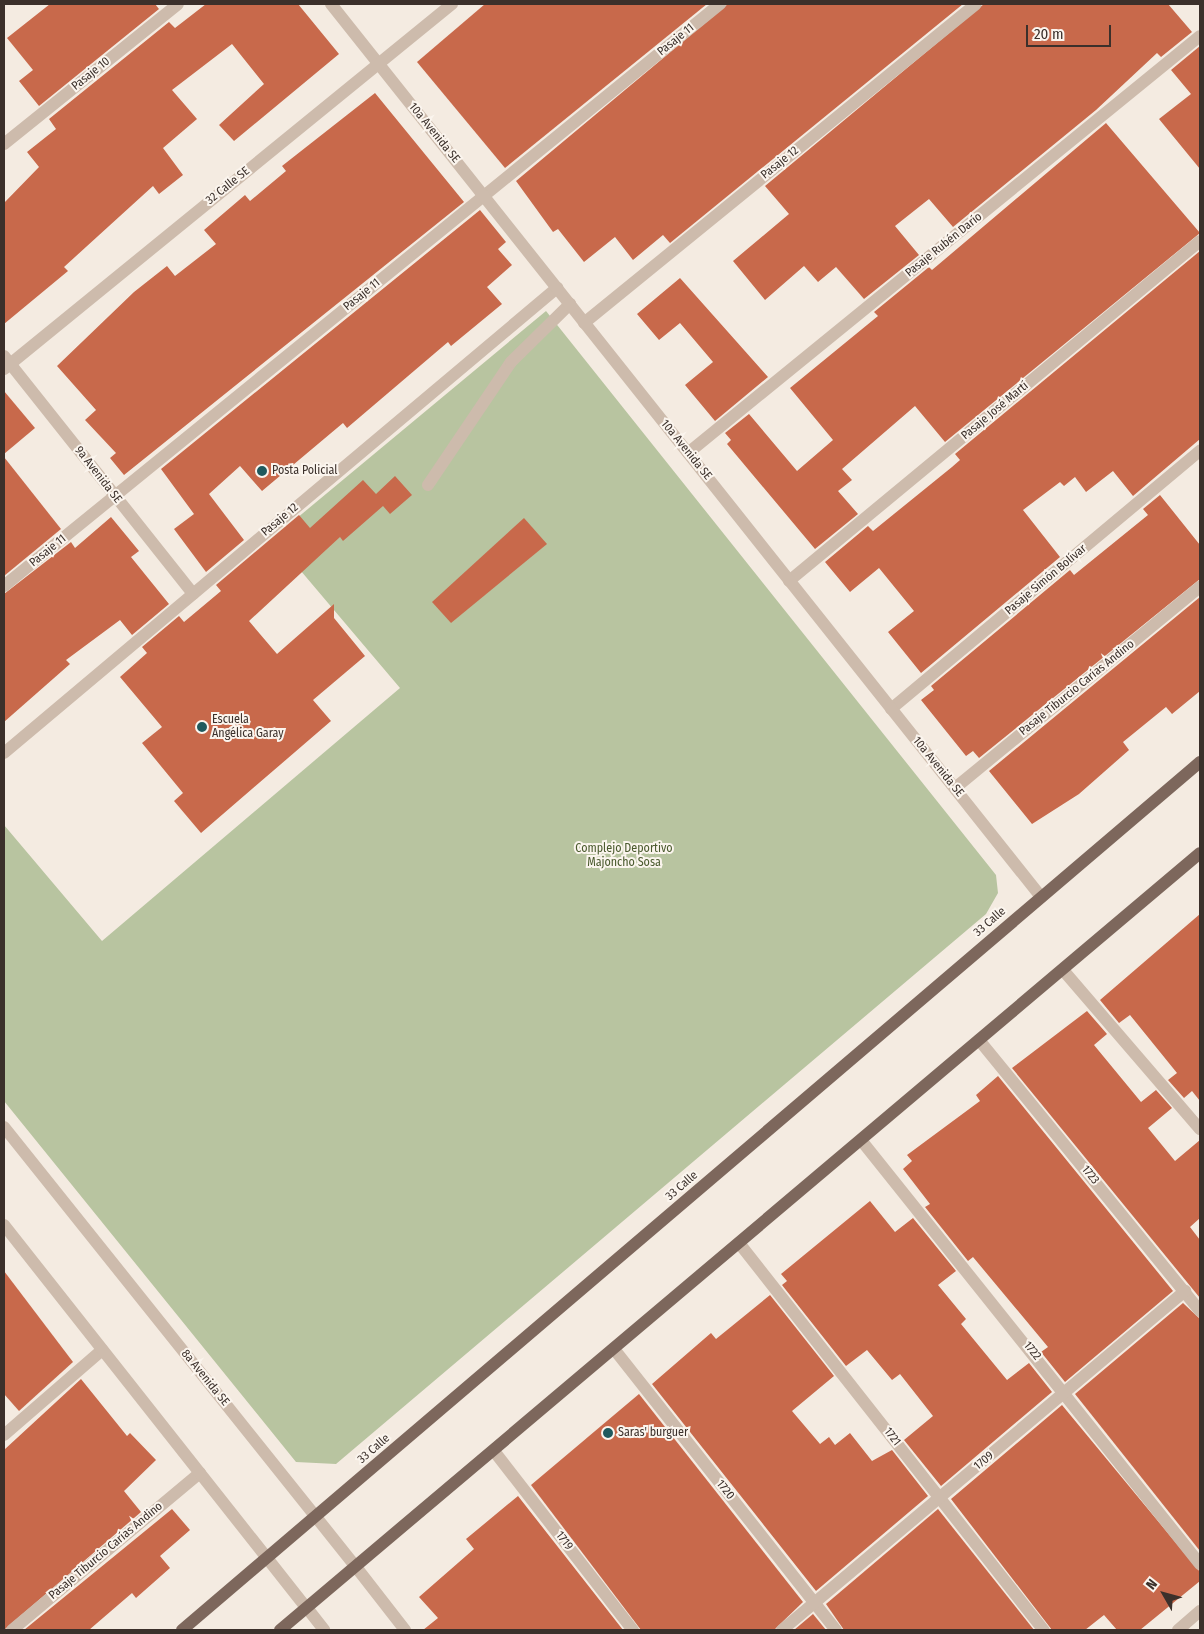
<!DOCTYPE html>
<meta charset="utf-8">
<style>
body{margin:0}
#map{position:relative;width:1204px;height:1634px;overflow:hidden;background:#f4ebe1;font-family:"Fira Sans Condensed",sans-serif}
div>[style]{position:absolute}
.green>*{inset:0;background:#b8c4a0}
.building>*{inset:0;background:#c8694b}
.service>*{height:12px;margin:-6px;padding:0 6px;transform-origin:6px;border-radius:6px;background:#cdbbac}
.minor>*{height:12px;margin:-6px;padding:0 6px;transform-origin:6px;border-radius:6px;background:#cdbbac}
.tertiary>*{height:12px;margin:-6px;padding:0 6px;transform-origin:6px;border-radius:6px;background:#cdbbac}
.primary>*{height:12px;margin:-6px;padding:0 6px;transform-origin:6px;border-radius:6px;background:#7d675c}
.dots>*{width:14px;height:14px;translate:-50% -50%;box-sizing:border-box;border:2px solid #fbf5ee;border-radius:50%}
span{translate:-50% -50%;white-space:nowrap;text-align:center;line-height:1.15;-webkit-text-stroke:4px #fbf5ee;paint-order:stroke}
.street-label{font-size:12px;color:#3b302b}
.poi-label{font-size:12px;color:#3b302b}
.left{translate:0 -50%;text-align:left}
.park-label{font-size:12px;color:#4a5a2e}
.frame{position:absolute;inset:0;border:5px solid #3b302b;pointer-events:none}
.north{position:absolute;left:1139px;top:1569px;width:50px;height:50px;-webkit-text-stroke:4px #fbf5ee;paint-order:stroke;rotate:308deg;font-size:14px;font-weight:700;line-height:20px;text-align:center;color:#3b302b}
.north::after{content:'';display:block;margin:auto;width:18px;height:22px;background:#3b302b;clip-path:polygon(50% 0,100% 100%,50% 72%,0 100%)}
.scale{position:absolute;left:1026px;top:25px;width:85px;height:22px;box-sizing:border-box;border:2px solid #3b302b;border-top:0;padding-left:6px;font-size:15px;line-height:18px;white-space:nowrap;color:#3b302b;-webkit-text-stroke:4px #fbf5ee;paint-order:stroke}
</style>
<div id="map">
<div class="green">
<div style="clip-path:polygon(546px 311px,996px 875px,998px 893px,986px 914px,336px 1464px,296px 1462px,4px 1101px,4px 825px,102px 941px,400px 688px,273px 538px)"></div>
</div>
<div class="building">
<div style="clip-path:polygon(50px 4px,155px 4px,159px 9px,39px 106px,19px 81px,33px 70px,7px 38px)"></div>
<div style="clip-path:polygon(206px 4px,298px 4px,339px 54px,234px 141px,219px 125px,264px 84px,232px 44px,172px 90px,197px 119px,163px 148px,183px 175px,159px 194px,153px 186px,64px 267px,68px 271px,4px 324px,4px 203px,39px 167px,27px 152px,56px 129px,49px 119px,169px 22px,175px 28px)"></div>
<div style="clip-path:polygon(485px 4px,707px 4px,505px 168px,417px 62px)"></div>
<div style="clip-path:polygon(728px 4px,963px 4px,670px 243px,663px 235px,633px 260px,615px 237px,584px 262px,558px 229px,553px 232px,516px 181px)"></div>
<div style="clip-path:polygon(984px 4px,1168px 4px,1192px 32px,1161px 57px,1157px 53px,1096px 110px,953px 227px,929px 199px,895px 226px,919px 255px,864px 299px,836px 267px,818px 282px,804px 266px,765px 300px,733px 261px,789px 214px,765px 186px)"></div>
<div style="clip-path:polygon(1200px 46px,1200px 169px,1159px 119px,1191px 94px,1171px 70px)"></div>
<div style="clip-path:polygon(375px 93px,464px 202px,124px 475px,110px 458px,116px 453px,85px 420px,96px 410px,57px 366px,134px 292px,167px 266px,175px 276px,216px 244px,204px 230px,245px 195px,250px 201px,286px 171px,282px 166px)"></div>
<div style="clip-path:polygon(1106px 123px,1200px 233px,945px 442px,915px 406px,842px 469px,852px 480px,838px 491px,858px 514px,815px 549px,727px 444px,731px 440px,725px 433px,749px 414px,797px 471px,833px 440px,790px 388px,878px 316px,874px 312px,929px 267px,932px 270px)"></div>
<div style="clip-path:polygon(480px 210px,506px 242px,498px 249px,512px 265px,487px 287px,502px 304px,451px 346px,448px 342px,347px 428px,343px 423px,262px 491px,240px 466px,209px 494px,244px 540px,206px 572px,174px 529px,194px 514px,161px 469px)"></div>
<div style="clip-path:polygon(1200px 251px,1200px 439px,1133px 496px,1113px 471px,1086px 492px,1075px 477px,1064px 486px,1060px 482px,1023px 510px,1060px 557px,921px 673px,888px 632px,914px 611px,879px 568px,850px 592px,825px 562px,868px 526px,873px 531px,952px 467px,960px 460px,955px 454px)"></div>
<div style="clip-path:polygon(680px 278px,768px 377px,715px 421px,685px 385px,713px 362px,680px 323px,659px 340px,637px 314px)"></div>
<div style="clip-path:polygon(4px 391px,35px 428px,4px 454px)"></div>
<div style="clip-path:polygon(4px 457px,61px 529px,4px 576px)"></div>
<div style="clip-path:polygon(395px 476px,412px 495px,390px 514px,383px 506px,343px 541px,340px 537px,249px 621px,277px 654px,334px 604px,334px 618px,365px 656px,313px 700px,331px 721px,201px 833px,174px 801px,183px 793px,142px 743px,162px 727px,120px 677px,147px 653px,142px 647px,179px 616px,184px 622px,221px 591px,216px 585px,299px 515px,310px 528px,363px 480px,376px 494px)"></div>
<div style="clip-path:polygon(1160px 495px,1200px 545px,1200px 579px,979px 758px,973px 751px,966px 756px,921px 700px,934px 690px,931px 686px,1070px 570px,1074px 575px,1148px 515px,1143px 509px)"></div>
<div style="clip-path:polygon(111px 517px,139px 551px,131px 557px,169px 604px,132px 635px,120px 620px,66px 660px,70px 664px,4px 722px,4px 594px,71px 542px,75px 548px)"></div>
<div style="clip-path:polygon(524px 518px,547px 544px,451px 623px,432px 602px)"></div>
<div style="clip-path:polygon(1200px 597px,1200px 691px,1172px 714px,1166px 707px,1123px 742px,1129px 750px,1079px 794px,1032px 824px,989px 771px)"></div>
<div style="clip-path:polygon(1200px 914px,1200px 1101px,1192px 1091px,1184px 1098px,1168px 1080px,1177px 1073px,1130px 1015px,1119px 1023px,1100px 1000px)"></div>
<div style="clip-path:polygon(1087px 1011px,1107px 1034px,1094px 1045px,1141px 1102px,1156px 1090px,1172px 1108px,1148px 1128px,1175px 1161px,1200px 1140px,1200px 1218px,1190px 1227px,1200px 1240px,1200px 1298px,1012px 1068px)"></div>
<div style="clip-path:polygon(998px 1076px,1173px 1291px,1065px 1382px,1041px 1352px,1048px 1347px,973px 1257px,968px 1261px,925px 1207px,930px 1204px,903px 1169px,912px 1161px,907px 1155px,980px 1101px,976px 1095px)"></div>
<div style="clip-path:polygon(870px 1201px,895px 1232px,913px 1218px,956px 1271px,938px 1285px,966px 1319px,961px 1324px,1007px 1380px,1029px 1363px,1052px 1392px,941px 1486px,904px 1440px,933px 1416px,900px 1374px,892px 1380px,867px 1350px,846px 1366px,782px 1285px,787px 1281px,781px 1274px)"></div>
<div style="clip-path:polygon(4px 1271px,73px 1362px,19px 1411px,4px 1394px)"></div>
<div style="clip-path:polygon(770px 1295px,834px 1376px,792px 1411px,820px 1444px,829px 1437px,835px 1445px,850px 1433px,872px 1461px,892px 1450px,928px 1496px,816px 1591px,652px 1384px,711px 1333px,716px 1339px)"></div>
<div style="clip-path:polygon(1183px 1303px,1200px 1319px,1200px 1551px,1075px 1394px)"></div>
<div style="clip-path:polygon(81px 1379px,127px 1436px,130px 1433px,156px 1460px,124px 1491px,141px 1512px,4px 1630px,4px 1450px)"></div>
<div style="clip-path:polygon(639px 1394px,803px 1602px,774px 1630px,641px 1630px,531px 1485px)"></div>
<div style="clip-path:polygon(1062px 1405px,1200px 1572px,1200px 1581px,1140px 1630px,1117px 1630px,1104px 1615px,1085px 1630px,1052px 1630px,951px 1499px)"></div>
<div style="clip-path:polygon(518px 1496px,623px 1630px,423px 1630px,438px 1618px,419px 1597px,474px 1549px,466px 1539px)"></div>
<div style="clip-path:polygon(172px 1509px,190px 1530px,160px 1556px,170px 1568px,136px 1598px,132px 1593px,89px 1630px,24px 1630px)"></div>
<div style="clip-path:polygon(938px 1509px,1034px 1630px,844px 1630px,826px 1604px)"></div>
<div style="clip-path:polygon(813px 1614px,826px 1630px,794px 1630px)"></div>
</div>
<div class="service">
<div style="left:4px;top:144px;width:223px;rotate:-38.8deg"></div>
<div style="left:584px;top:323px;width:505px;rotate:-39.14deg"></div>
<div style="left:688px;top:453px;width:660px;rotate:-39.16deg"></div>
<div style="left:428px;top:485px;width:148px;rotate:-56deg"></div>
<div style="left:511px;top:362px;width:83px;rotate:-44.5deg"></div>
<div style="left:789px;top:581px;width:533px;rotate:-39.6deg"></div>
<div style="left:4px;top:586px;width:923px;rotate:-39.11deg"></div>
<div style="left:891px;top:709px;width:403px;rotate:-39.9deg"></div>
<div style="left:4px;top:753px;width:723px;rotate:-40.06deg"></div>
<div style="left:955px;top:788px;width:317px;rotate:-39.4deg"></div>
<div style="left:4px;top:1435px;width:130px;rotate:-40.9deg"></div>
<div style="left:12px;top:1630px;width:245px;rotate:-39.9deg"></div>
</div>
<div class="minor">
<div style="left:331px;top:4px;width:1141px;rotate:51.51deg"></div>
<div style="left:4px;top:356px;width:304px;rotate:51.5deg"></div>
<div style="left:4px;top:369px;width:578px;rotate:-39.17deg"></div>
<div style="left:1063px;top:970px;width:210px;rotate:49.3deg"></div>
<div style="left:979px;top:1040px;width:350px;rotate:50.8deg"></div>
<div style="left:861px;top:1140px;width:543px;rotate:51.36deg"></div>
<div style="left:739px;top:1243px;width:493px;rotate:51.8deg"></div>
<div style="left:614px;top:1349px;width:358px;rotate:51.7deg"></div>
<div style="left:494px;top:1451px;width:227px;rotate:52.2deg"></div>
<div style="left:356px;top:1567px;width:80px;rotate:52.1deg"></div>
<div style="left:307px;top:1608px;width:28px;rotate:52deg"></div>
<div style="left:782px;top:1630px;width:527px;rotate:-40.07deg"></div>
<div style="left:1178px;top:1630px;width:29px;rotate:-41deg"></div>
</div>
<div class="tertiary">
<div style="left:4px;top:1127px;width:563px;rotate:51.34deg"></div>
<div style="left:4px;top:1225px;width:488px;rotate:51.7deg"></div>
</div>
<div class="primary">
<div style="left:182px;top:1630px;width:1338px;rotate:-40.45deg"></div>
<div style="left:280px;top:1630px;width:1204px;rotate:-40.18deg"></div>
</div>
<div class="dots">
<div style="left:262px;top:471px;background:#1f5a5e"></div>
<div style="left:202px;top:727px;background:#1f5a5e"></div>
<div style="left:608px;top:1433px;background:#1f5a5e"></div>
</div>
<div class="street-label">
<span style="left:676px;top:40px;rotate:-39deg">Pasaje 11</span>
<span style="left:91px;top:74px;rotate:-39deg">Pasaje 10</span>
<span style="left:434px;top:133px;rotate:51deg">10a Avenida SE</span>
<span style="left:780px;top:163px;rotate:-39deg">Pasaje 12</span>
<span style="left:228px;top:186px;rotate:-39deg">32 Calle SE</span>
<span style="left:944px;top:245px;rotate:-39deg">Pasaje Rubén Darío</span>
<span style="left:362px;top:295px;rotate:-39deg">Pasaje 11</span>
<span style="left:995px;top:411px;rotate:-40deg">Pasaje José Martí</span>
<span style="left:686px;top:450px;rotate:51deg">10a Avenida SE</span>
<span style="left:98px;top:475px;rotate:52deg">9a Avenida SE</span>
<span style="left:280px;top:520px;rotate:-40deg">Pasaje 12</span>
<span style="left:48px;top:551px;rotate:-39deg">Pasaje 11</span>
<span style="left:1046px;top:580px;rotate:-40deg">Pasaje Simón Bolívar</span>
<span style="left:1077px;top:688px;rotate:-39deg">Pasaje Tiburcio Carías Andino</span>
<span style="left:938px;top:767px;rotate:51deg">10a Avenida SE</span>
<span style="left:990px;top:922px;rotate:-41deg">33 Calle</span>
<span style="left:1090px;top:1175px;rotate:51deg">1723</span>
<span style="left:682px;top:1186px;rotate:-41deg">33 Calle</span>
<span style="left:1032px;top:1351px;rotate:51deg">1722</span>
<span style="left:205px;top:1378px;rotate:51deg">8a Avenida SE</span>
<span style="left:892px;top:1437px;rotate:52deg">1721</span>
<span style="left:374px;top:1449px;rotate:-41deg">33 Calle</span>
<span style="left:984px;top:1461px;rotate:-40deg">1709</span>
<span style="left:725px;top:1490px;rotate:52deg">1720</span>
<span style="left:564px;top:1541px;rotate:52deg">1719</span>
<span style="left:106px;top:1551px;rotate:-40deg">Pasaje Tiburcio Carías Andino</span>
</div>
<div class="poi-label">
<span class="left" style="left:272px;top:471px">Posta Policial</span>
<span class="left" style="left:212px;top:727px">Escuela<br>Angélica Garay</span>
<span class="left" style="left:618px;top:1433px">Saras' burguer</span>
</div>
<div class="park-label">
<span style="left:624px;top:856px">Complejo Deportivo<br>Majoncho Sosa</span>
</div>
<div class="frame"></div>
<div class="north">N</div>
<div class="scale">20 m</div>
</div>
